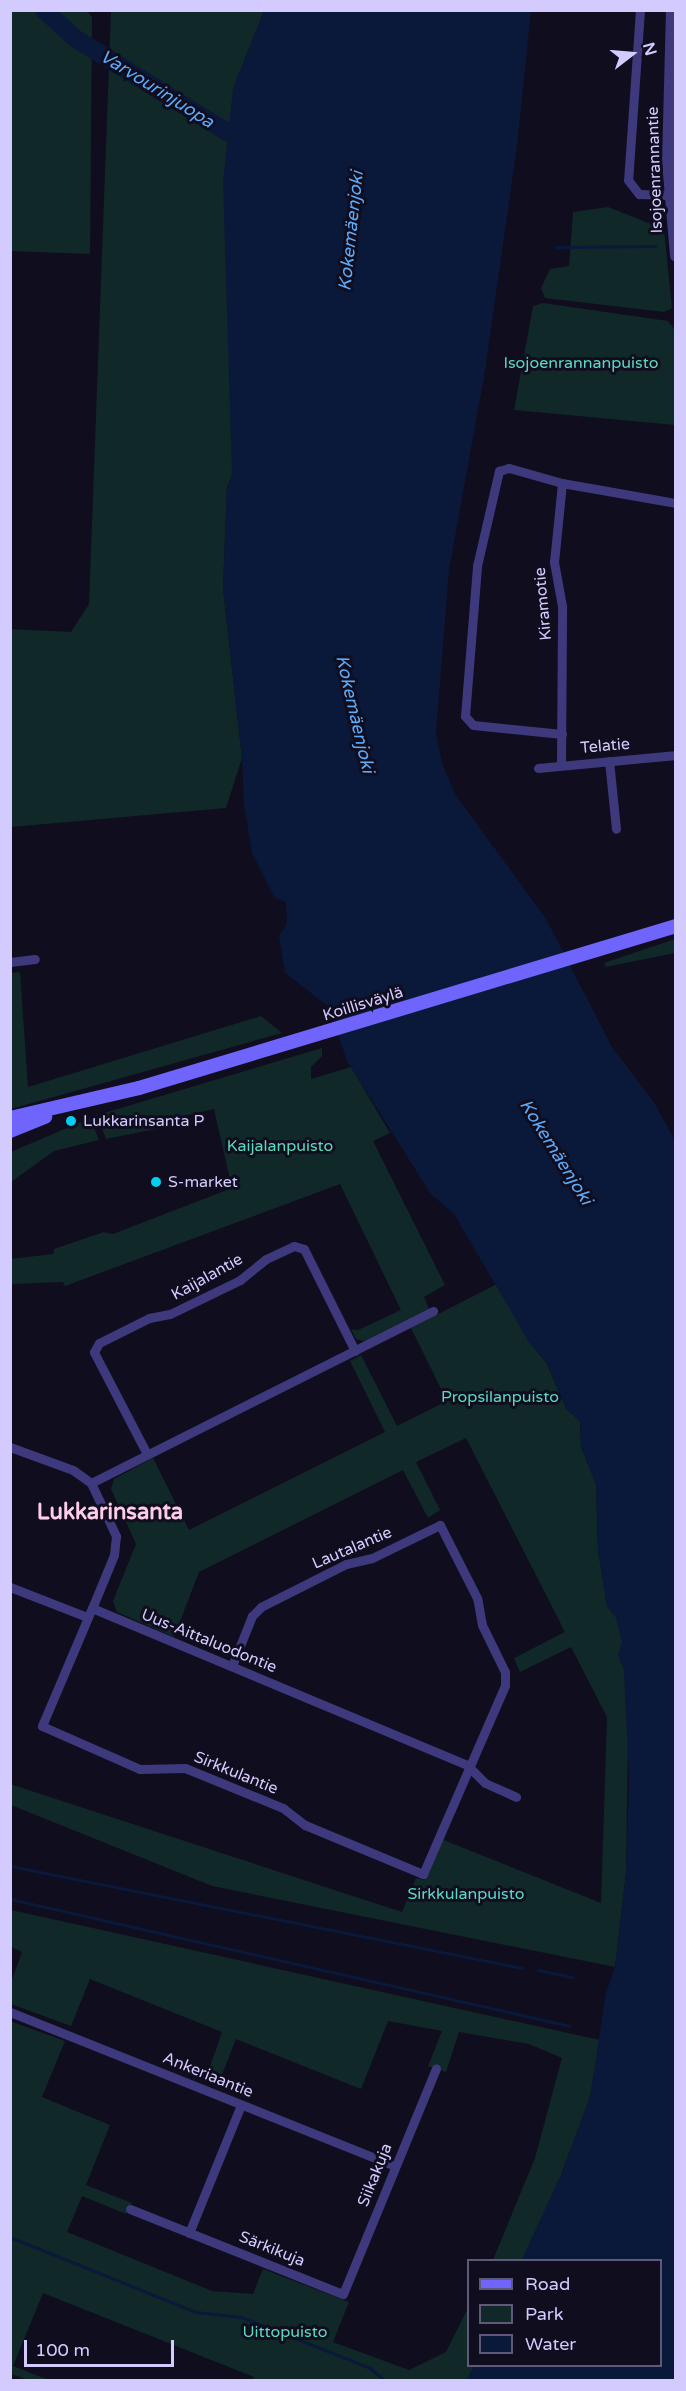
<!DOCTYPE html>
<meta charset="utf-8">
<style>
body{margin:0}
#map{position:relative;width:686px;height:2391px;overflow:hidden;background:#100d1e;font-family:"Varela Round",sans-serif}
div>[style]{position:absolute}
.green>*{inset:0;background:#102828}
.water>*{inset:0;background:#0a193a}
.stream>*{height:3px;margin:-1.5px;padding:0 1.5px;transform-origin:1.5px;border-radius:1.5px;background:#0a193a}
.river>*{height:18px;margin:-9px;padding:0 9px;transform-origin:9px;border-radius:9px;background:#0a193a}
.minor>*{height:9px;margin:-4.5px;padding:0 4.5px;transform-origin:4.5px;border-radius:4.5px;background:#3e397d}
.tertiary>*{height:12px;margin:-6px;padding:0 6px;transform-origin:6px;border-radius:6px;background:#3e397d}
.secondary>*{height:14px;margin:-7px;padding:0 7px;transform-origin:7px;border-radius:7px;background:#6f65fc}
.dots>*{width:16px;height:16px;translate:-50% -50%;box-sizing:border-box;border:3px solid #100d1e;border-radius:50%}
span{translate:-50% -50%;white-space:nowrap;text-align:center;line-height:1.15;-webkit-text-stroke:6px #100d1e;paint-order:stroke}
.street-label{font-size:16px;color:#d3cbfe}
.park-label{font-size:16px;color:#5adbc0}
.poi-label{font-size:16px;color:#d3cbfe}
.left{translate:0 -50%;text-align:left}
.water-label{font-size:18px;color:#5cabfb;font-style:italic}
.district-label{font-size:22px;color:#fecdea;font-weight:700}
.frame{position:absolute;inset:0;border:12px solid #d3cbfe;pointer-events:none}
.legend{position:absolute;left:467px;top:2259px;width:195px;height:108px;box-sizing:border-box;background:#100d1e;border:2px solid #5e5978;margin:0;padding:8px 10px;list-style:none;font-size:18px;color:#d3cbfe}
.legend li{display:flex;align-items:center;gap:12px;height:30px}
.legend b{width:30px;border:2px solid #5e5978}
.north{position:absolute;left:602px;top:24px;width:60px;height:60px;-webkit-text-stroke:4px #100d1e;paint-order:stroke;rotate:74deg;font-size:16px;font-weight:700;line-height:24px;text-align:center;color:#d3cbfe}
.north::after{content:'';display:block;margin:auto;width:21px;height:27px;background:#d3cbfe;clip-path:polygon(50% 0,100% 100%,50% 72%,0 100%)}
.scale{position:absolute;left:24px;top:2340px;width:150px;height:27px;box-sizing:border-box;border:3px solid #d3cbfe;border-top:0;padding-left:8px;font-size:18px;line-height:21px;white-space:nowrap;color:#d3cbfe;-webkit-text-stroke:4px #100d1e;paint-order:stroke}
</style>
<div id="map">
<div class="green">
<div style="clip-path:polygon(11px 10px,87px 11px,92px 17px,90px 254px,11px 251px)"></div>
<div style="clip-path:polygon(111px 11px,264px 11px,236px 81px,232px 476px,227px 487px,223px 588px,242px 758px,226px 808px,11px 827px,10px 629px,71px 632px,89px 604px)"></div>
<div style="clip-path:polygon(608px 207px,664px 229px,672px 308px,664px 312px,545px 298px,541px 288px,550px 269px,569px 266px,573px 212px)"></div>
<div style="clip-path:polygon(543px 303px,668px 321px,675px 330px,675px 425px,514px 410px,533px 306px)"></div>
<div style="clip-path:polygon(675px 939px,675px 953px,606px 967px,604px 963px)"></div>
<div style="clip-path:polygon(20px 972px,28px 1087px,261px 1016px,282px 1033px,11px 1109px,11px 973px)"></div>
<div style="clip-path:polygon(322px 1048px,322px 1056px,311px 1067px,311px 1079px,351px 1067px,390px 1133px,373px 1141px,445px 1285px,424px 1297px,430px 1311px,366px 1342px,356px 1339px,351px 1329px,358px 1330px,401px 1310px,340px 1184px,65px 1286px,63px 1282px,11px 1284px,10px 1259px,53px 1254px,54px 1249px,104px 1232px,113px 1234px,232px 1188px,214px 1109px,183px 1116px,185px 1123px,106px 1139px,99px 1121px,104px 1113px)"></div>
<div style="clip-path:polygon(90px 1118px,99px 1140px,54px 1151px,11px 1182px,11px 1152px)"></div>
<div style="clip-path:polygon(497px 1284px,529px 1342px,546px 1362px,567px 1410px,580px 1421px,581px 1447px,596px 1484px,598px 1550px,607px 1606px,616px 1617px,623px 1642px,618px 1655px,624px 1669px,628px 1738px,626px 1873px,615px 1967px,212px 1886px,11px 1805px,10px 1784px,402px 1912px,416px 1878px,424px 1880px,441px 1839px,601px 1903px,607px 1717px,571px 1647px,520px 1672px,514px 1658px,565px 1632px,466px 1438px,416px 1462px,440px 1510px,428px 1518px,403px 1470px,199px 1572px,174px 1637px,117px 1612px,113px 1601px,136px 1544px,111px 1489px,114px 1479px,153px 1458px,189px 1530px,385px 1432px,350px 1361px,361px 1355px,397px 1426px,447px 1401px,411px 1328px)"></div>
<div style="clip-path:polygon(11px 1910px,600px 2040px,590px 2097px,561px 2175px,522px 2260px,493px 2260px,535px 2158px,562px 2058px,529px 2044px,459px 2032px,446px 2072px,428px 2066px,442px 2031px,388px 2021px,361px 2089px,236px 2039px,217px 2087px,205px 2081px,222px 2032px,90px 1979px,71px 2026px,11px 2004px,10px 1985px,22px 1952px,11px 1947px)"></div>
<div style="clip-path:polygon(10px 2021px,65px 2041px,42px 2097px,110px 2125px,86px 2185px,132px 2203px,126px 2214px,82px 2196px,67px 2232px,212px 2291px,253px 2294px,263px 2269px,349px 2302px,333px 2342px,409px 2370px,446px 2352px,468px 2308px,468px 2366px,474px 2366px,467px 2380px,253px 2380px,254px 2377px,43px 2293px,13px 2366px,49px 2380px,28px 2380px,11px 2374px)"></div>
</div>
<div class="water">
<div style="clip-path:polygon(264px 11px,531px 11px,517px 146px,485px 371px,449px 570px,436px 733px,442px 763px,455px 794px,546px 919px,612px 1047px,655px 1104px,675px 1141px,675px 2380px,467px 2380px,474px 2366px,660px 2366px,660px 2260px,522px 2260px,561px 2175px,590px 2097px,606px 1993px,615px 1967px,626px 1873px,629px 1778px,624px 1670px,618px 1655px,622px 1642px,616px 1618px,607px 1606px,598px 1550px,596px 1484px,581px 1447px,580px 1421px,567px 1410px,546px 1361px,529px 1342px,454px 1214px,431px 1194px,347px 1061px,329px 1007px,285px 973px,279px 936px,287px 923px,286px 902px,274px 897px,252px 853px,244px 805px,242px 758px,223px 588px,227px 487px,232px 476px,223px 181px,233px 88px)"></div>
</div>
<div class="stream">
<div style="left:556px;top:247px;width:99px;rotate:-0.6deg"></div>
<div style="left:10px;top:1866px;width:522px;rotate:11.27deg"></div>
<div style="left:10px;top:1899px;width:574px;rotate:12.78deg"></div>
<div style="left:538px;top:1970px;width:35px;rotate:12deg"></div>
<div style="left:10px;top:2237px;width:201px;rotate:22deg"></div>
<div style="left:196px;top:2312px;width:45px;rotate:6.3deg"></div>
<div style="left:241px;top:2317px;width:39px;rotate:21deg"></div>
<div style="left:290px;top:2336px;width:86px;rotate:21.8deg"></div>
<div style="left:370px;top:2368px;width:18px;rotate:41deg"></div>
</div>
<div class="river">
<div style="left:44px;top:10px;width:43px;rotate:42.2deg"></div>
<div style="left:76px;top:39px;width:177px;rotate:31.6deg"></div>
<div style="left:227px;top:132px;width:24px;rotate:5deg"></div>
</div>
<div class="minor">
<div style="left:640px;top:10px;width:170px;rotate:94deg"></div>
<div style="left:628px;top:180px;width:18px;rotate:52deg"></div>
<div style="left:639px;top:194px;width:31px;rotate:2deg"></div>
<div style="left:562px;top:734px;width:89px;rotate:-174.2deg"></div>
<div style="left:473px;top:725px;width:12px;rotate:-132deg"></div>
<div style="left:465px;top:716px;width:150px;rotate:-85.4deg"></div>
<div style="left:477px;top:566px;width:98px;rotate:-77deg"></div>
<div style="left:499px;top:471px;width:10px;rotate:-17deg"></div>
<div style="left:509px;top:468px;width:55px;rotate:15.8deg"></div>
<div style="left:562px;top:483px;width:116px;rotate:10deg"></div>
<div style="left:609px;top:761px;width:68px;rotate:84.1deg"></div>
<div style="left:561px;top:764px;width:158px;rotate:-89.6deg"></div>
<div style="left:562px;top:606px;width:45px;rotate:-100.3deg"></div>
<div style="left:554px;top:562px;width:79px;rotate:-84.2deg"></div>
<div style="left:538px;top:768px;width:139px;rotate:-5.4deg"></div>
<div style="left:10px;top:962px;width:25px;rotate:-7deg"></div>
<div style="left:10px;top:1447px;width:67px;rotate:20.1deg"></div>
<div style="left:73px;top:1470px;width:22px;rotate:36deg"></div>
<div style="left:91px;top:1483px;width:59px;rotate:64.7deg"></div>
<div style="left:116px;top:1536px;width:19px;rotate:96deg"></div>
<div style="left:114px;top:1555px;width:57px;rotate:112.5deg"></div>
<div style="left:92px;top:1608px;width:407px;rotate:22.7deg"></div>
<div style="left:467px;top:1765px;width:25px;rotate:45deg"></div>
<div style="left:485px;top:1783px;width:34px;rotate:24deg"></div>
<div style="left:147px;top:1454px;width:115px;rotate:-117.5deg"></div>
<div style="left:94px;top:1352px;width:10px;rotate:-61deg"></div>
<div style="left:99px;top:1343px;width:56px;rotate:-26.6deg"></div>
<div style="left:149px;top:1318px;width:21px;rotate:-11deg"></div>
<div style="left:170px;top:1314px;width:78px;rotate:-25.9deg"></div>
<div style="left:240px;top:1280px;width:33px;rotate:-39deg"></div>
<div style="left:266px;top:1259px;width:31px;rotate:-25deg"></div>
<div style="left:294px;top:1246px;width:10px;rotate:17deg"></div>
<div style="left:304px;top:1249px;width:114px;rotate:63.4deg"></div>
<div style="left:91px;top:1483px;width:383px;rotate:-26.7deg"></div>
<div style="left:10px;top:1587px;width:83px;rotate:21.3deg"></div>
<div style="left:92px;top:1608px;width:128px;rotate:113deg"></div>
<div style="left:42px;top:1726px;width:107px;rotate:23.7deg"></div>
<div style="left:140px;top:1769px;width:45px;rotate:-1.3deg"></div>
<div style="left:185px;top:1768px;width:106px;rotate:22.2deg"></div>
<div style="left:283px;top:1808px;width:28px;rotate:38deg"></div>
<div style="left:305px;top:1825px;width:128px;rotate:22.6deg"></div>
<div style="left:423px;top:1874px;width:206px;rotate:-66.5deg"></div>
<div style="left:505px;top:1685px;width:13px;rotate:-90deg"></div>
<div style="left:505px;top:1672px;width:52px;rotate:-116.1deg"></div>
<div style="left:482px;top:1625px;width:27px;rotate:-100deg"></div>
<div style="left:477px;top:1598px;width:82px;rotate:-116.9deg"></div>
<div style="left:440px;top:1525px;width:76px;rotate:154.1deg"></div>
<div style="left:372px;top:1558px;width:27px;rotate:167deg"></div>
<div style="left:346px;top:1564px;width:95px;rotate:153.2deg"></div>
<div style="left:261px;top:1607px;width:13px;rotate:135deg"></div>
<div style="left:252px;top:1616px;width:54px;rotate:111.8deg"></div>
<div style="left:10px;top:2012px;width:415px;rotate:21.8deg"></div>
<div style="left:130px;top:2209px;width:229px;rotate:21.8deg"></div>
<div style="left:343px;top:2294px;width:244px;rotate:-67.6deg"></div>
<div style="left:189px;top:2233px;width:138px;rotate:-67.9deg"></div>
</div>
<div class="tertiary">
<div style="left:672px;top:10px;width:152px;rotate:91.5deg"></div>
<div style="left:668px;top:162px;width:94px;rotate:85.1deg"></div>
</div>
<div class="secondary">
<div style="left:10px;top:1118px;width:132px;rotate:-13.1deg"></div>
<div style="left:139px;top:1088px;width:561px;rotate:-16.79deg"></div>
<div style="left:10px;top:1131px;width:38px;rotate:-22deg"></div>
</div>
<div class="dots">
<div style="left:71px;top:1121px;background:#05cff0"></div>
<div style="left:156px;top:1182px;background:#05cff0"></div>
</div>
<div class="street-label">
<span style="left:655px;top:170px;rotate:-92deg">Isojoenrannantie</span>
<span style="left:543px;top:604px;rotate:-95deg">Kiramotie</span>
<span style="left:605px;top:746px;rotate:-5deg">Telatie</span>
<span style="left:363px;top:1004px;rotate:-17deg">Koillisväylä</span>
<span style="left:207px;top:1277px;rotate:-29deg">Kaijalantie</span>
<span style="left:352px;top:1548px;rotate:-23deg">Lautalantie</span>
<span style="left:209px;top:1641px;rotate:22deg">Uus-Aittaluodontie</span>
<span style="left:236px;top:1773px;rotate:22deg">Sirkkulantie</span>
<span style="left:208px;top:2075px;rotate:22deg">Ankeriaantie</span>
<span style="left:375px;top:2175px;rotate:-68deg">Siikakuja</span>
<span style="left:272px;top:2249px;rotate:22deg">Särkikuja</span>
</div>
<div class="park-label">
<span style="left:581px;top:363px">Isojoenrannanpuisto</span>
<span style="left:280px;top:1146px">Kaijalanpuisto</span>
<span style="left:500px;top:1397px">Propsilanpuisto</span>
<span style="left:466px;top:1894px">Sirkkulanpuisto</span>
<span style="left:285px;top:2332px">Uittopuisto</span>
</div>
<div class="poi-label">
<span class="left" style="left:83px;top:1121px">Lukkarinsanta P</span>
<span class="left" style="left:168px;top:1182px">S-market</span>
</div>
<div class="water-label">
<span style="left:157px;top:89px;rotate:32deg">Varvourinjuopa</span>
<span style="left:351px;top:231px;rotate:-84deg">Kokemäenjoki</span>
<span style="left:355px;top:714px;rotate:77deg">Kokemäenjoki</span>
<span style="left:556px;top:1152px;rotate:58deg">Kokemäenjoki</span>
</div>
<div class="district-label">
<span style="left:110px;top:1513px">Lukkarinsanta</span>
</div>
<div class="frame"></div>
<ul class="legend">
<li><b style="height:8px;background:#6f65fc"></b>Road</li>
<li><b style="height:16px;background:#102828"></b>Park</li>
<li><b style="height:16px;background:#0a193a"></b>Water</li>
</ul>
<div class="north">N</div>
<div class="scale">100 m</div>
</div>
